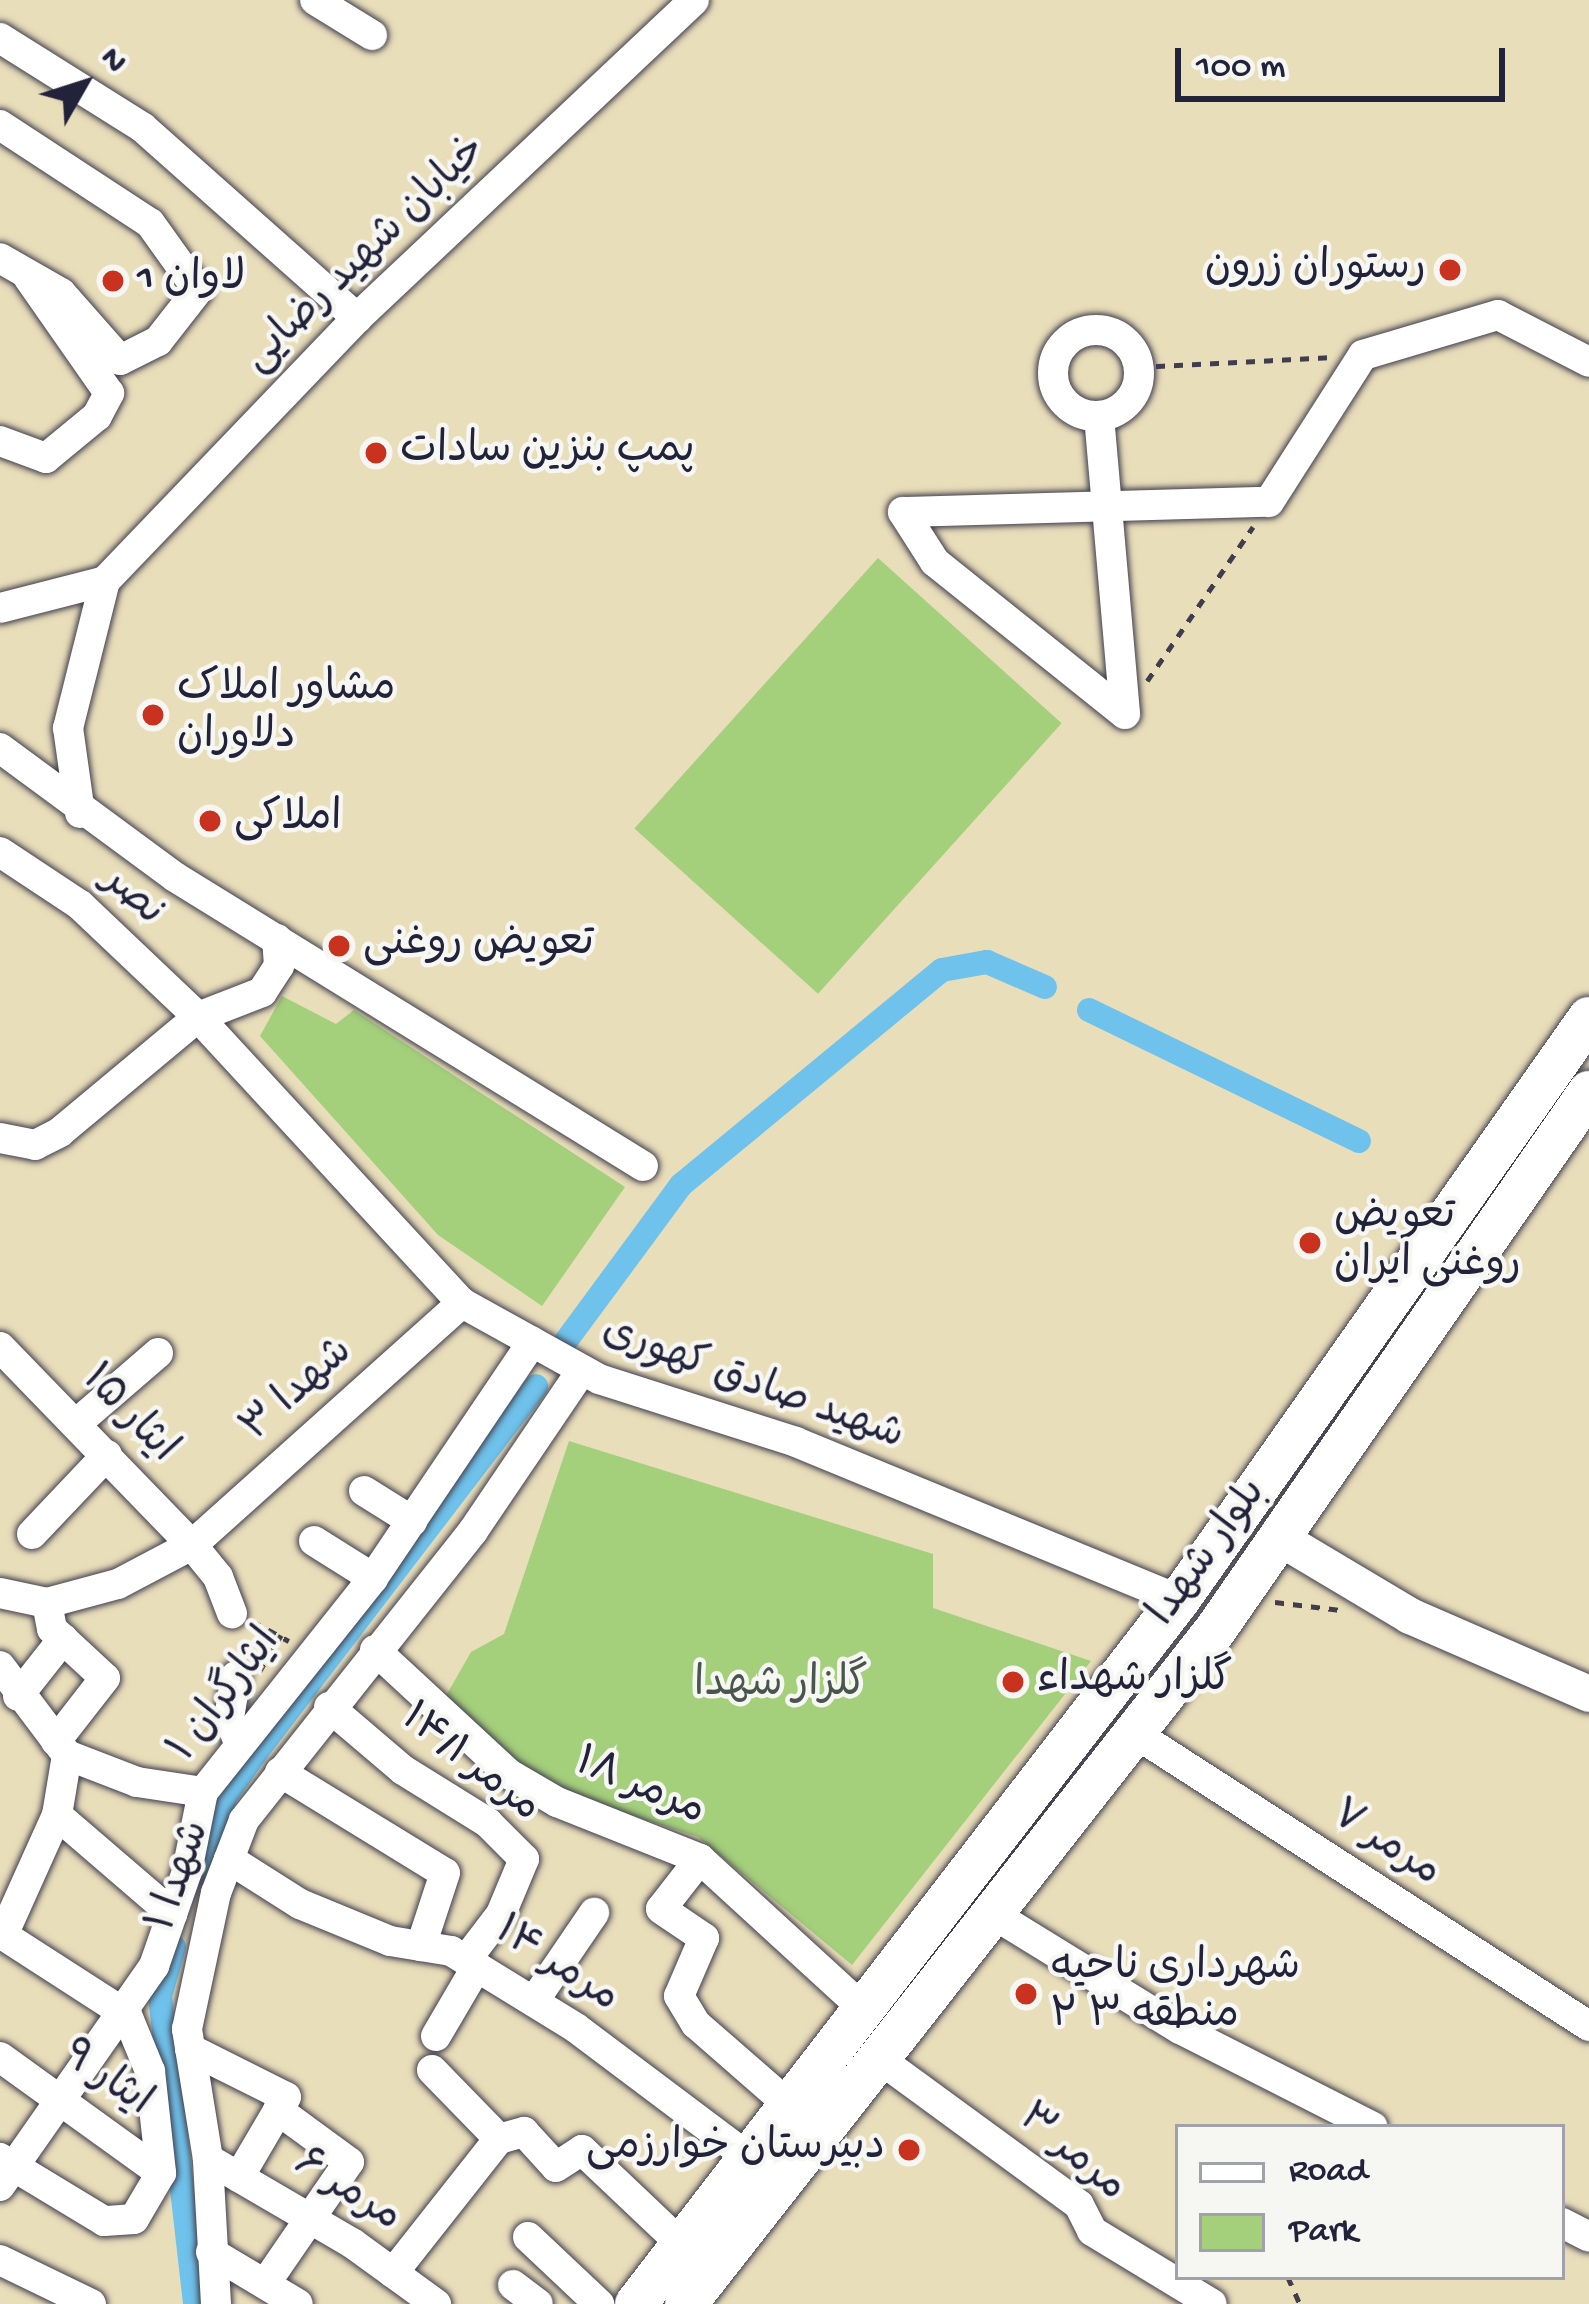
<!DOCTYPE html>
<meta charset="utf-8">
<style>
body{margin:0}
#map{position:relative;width:1589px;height:2304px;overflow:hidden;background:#e9deba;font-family:"Gochi Hand","Playpen Sans Arabic",sans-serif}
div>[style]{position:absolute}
.green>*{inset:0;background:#a4cf7b;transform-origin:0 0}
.canal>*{height:24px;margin:-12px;padding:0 12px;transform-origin:12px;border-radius:12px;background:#6fc2eb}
.path>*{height:4.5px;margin-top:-2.25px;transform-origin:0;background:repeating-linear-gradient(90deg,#403e4e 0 9px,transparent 0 18px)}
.roads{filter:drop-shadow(0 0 3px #403e4e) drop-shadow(0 0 3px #403e4e)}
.minor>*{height:30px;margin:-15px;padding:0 15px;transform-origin:15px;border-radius:15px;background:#fff}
.minor>.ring{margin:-15px;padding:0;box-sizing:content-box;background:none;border:30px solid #fff;border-radius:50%}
.major>*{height:36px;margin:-18px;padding:0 18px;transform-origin:18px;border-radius:18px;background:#fff}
.highway>*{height:42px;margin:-21px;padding:0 21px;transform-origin:21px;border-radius:21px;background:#fff}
.dots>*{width:33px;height:33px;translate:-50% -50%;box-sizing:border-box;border:6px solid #f6f6f2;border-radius:50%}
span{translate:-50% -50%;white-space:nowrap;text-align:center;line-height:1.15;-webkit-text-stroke:9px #f6f6f2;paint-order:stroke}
.street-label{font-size:42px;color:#22223b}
.poi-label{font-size:42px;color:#22223b}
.right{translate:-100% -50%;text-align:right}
.left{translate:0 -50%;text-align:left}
.park-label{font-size:42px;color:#49564e}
.legend{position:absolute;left:1175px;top:2124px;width:390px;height:156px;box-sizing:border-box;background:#f6f6f2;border:3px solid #a1a1a9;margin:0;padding:15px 21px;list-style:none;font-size:36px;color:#22223b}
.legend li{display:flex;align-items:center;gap:24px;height:60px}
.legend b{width:60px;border:3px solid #a1a1a9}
.north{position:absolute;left:24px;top:24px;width:120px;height:120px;-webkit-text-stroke:9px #f6f6f2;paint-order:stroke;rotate:51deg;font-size:33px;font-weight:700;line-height:48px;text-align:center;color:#22223b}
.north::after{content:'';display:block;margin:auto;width:42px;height:54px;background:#22223b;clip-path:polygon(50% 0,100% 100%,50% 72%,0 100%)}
.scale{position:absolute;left:1175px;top:48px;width:330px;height:54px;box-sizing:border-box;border:6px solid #22223b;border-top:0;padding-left:15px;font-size:36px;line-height:42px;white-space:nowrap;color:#22223b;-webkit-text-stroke:9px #f6f6f2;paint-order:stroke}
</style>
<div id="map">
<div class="green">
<div style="left:878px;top:558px;width:247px;height:364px;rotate:42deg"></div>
<div style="clip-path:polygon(282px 996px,336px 1024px,354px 1010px,625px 1187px,542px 1306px,438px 1235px,260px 1036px)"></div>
<div style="clip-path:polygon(569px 1441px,933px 1554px,933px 1608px,1091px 1661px,852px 1965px,698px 1837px,552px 1789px,443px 1701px,471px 1652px,504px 1634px)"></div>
</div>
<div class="canal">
<div style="left:1089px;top:1010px;width:300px;rotate:25.9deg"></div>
<div style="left:566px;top:1341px;width:194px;rotate:-53.6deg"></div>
<div style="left:681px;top:1185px;width:338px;rotate:-39.5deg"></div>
<div style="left:942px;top:970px;width:46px;rotate:-10.1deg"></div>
<div style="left:987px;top:962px;width:63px;rotate:23.3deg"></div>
<div style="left:197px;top:1874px;width:82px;rotate:-70deg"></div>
<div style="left:225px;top:1797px;width:52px;rotate:-55.1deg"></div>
<div style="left:255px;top:1754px;width:463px;rotate:-52.6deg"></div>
<div style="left:174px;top:1947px;width:51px;rotate:105.9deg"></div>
<div style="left:160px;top:1996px;width:310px;rotate:83.5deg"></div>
</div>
<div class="path">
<div style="left:1138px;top:367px;width:196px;rotate:-2.9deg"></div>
<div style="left:1147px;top:681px;width:187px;rotate:-55.5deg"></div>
<div style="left:1275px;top:1602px;width:66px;rotate:6.9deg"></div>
<div style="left:252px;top:1621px;width:42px;rotate:28.4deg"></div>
<div style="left:259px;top:1672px;width:43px;rotate:-59.3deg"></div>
<div style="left:1288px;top:2277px;width:30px;rotate:66deg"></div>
</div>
<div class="roads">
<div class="minor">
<div style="left:315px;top:0;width:67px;rotate:31.6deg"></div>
<div style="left:0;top:38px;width:168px;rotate:32.1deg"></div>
<div style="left:142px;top:127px;width:288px;rotate:41.6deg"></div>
<div style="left:0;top:125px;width:179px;rotate:33.2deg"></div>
<div style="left:150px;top:223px;width:82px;rotate:54.4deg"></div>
<div style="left:198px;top:290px;width:65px;rotate:128.1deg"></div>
<div style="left:158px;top:341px;width:42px;rotate:153.4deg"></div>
<div style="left:120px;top:360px;width:89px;rotate:-131.4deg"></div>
<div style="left:61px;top:293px;width:70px;rotate:-150.2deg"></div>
<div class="ring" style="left:1053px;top:330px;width:56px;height:56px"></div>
<div style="left:1099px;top:416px;width:299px;rotate:85deg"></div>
<div style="left:0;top:441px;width:49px;rotate:20.3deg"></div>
<div style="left:46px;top:458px;width:66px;rotate:-39.5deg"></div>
<div style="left:97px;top:416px;width:26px;rotate:-62deg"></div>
<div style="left:109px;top:393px;width:141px;rotate:-124.9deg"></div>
<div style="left:903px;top:512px;width:366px;rotate:-1.6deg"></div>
<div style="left:1269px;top:502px;width:174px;rotate:-57.4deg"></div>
<div style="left:1363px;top:355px;width:141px;rotate:-16.5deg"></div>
<div style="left:1498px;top:315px;width:102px;rotate:27.3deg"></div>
<div style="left:903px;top:512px;width:59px;rotate:57.4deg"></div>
<div style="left:935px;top:562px;width:243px;rotate:38.7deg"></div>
<div style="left:0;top:608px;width:108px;rotate:-14.4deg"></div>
<div style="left:0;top:748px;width:217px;rotate:36.4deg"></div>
<div style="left:175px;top:877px;width:550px;rotate:31.7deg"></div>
<div style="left:80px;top:813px;width:86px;rotate:-98deg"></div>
<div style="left:68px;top:728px;width:152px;rotate:-75.9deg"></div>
<div style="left:105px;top:581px;width:364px;rotate:-46.2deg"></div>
<div style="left:357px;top:318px;width:463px;rotate:-43.3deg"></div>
<div style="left:0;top:852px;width:96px;rotate:33.5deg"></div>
<div style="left:80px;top:905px;width:163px;rotate:43.5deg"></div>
<div style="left:198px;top:1017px;width:389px;rotate:47.3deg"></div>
<div style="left:462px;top:1303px;width:157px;rotate:29deg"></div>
<div style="left:599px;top:1379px;width:207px;rotate:17.7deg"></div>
<div style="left:796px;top:1442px;width:414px;rotate:22.4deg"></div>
<div style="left:0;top:1138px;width:36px;rotate:11deg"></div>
<div style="left:35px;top:1145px;width:28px;rotate:-27deg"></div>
<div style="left:60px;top:1132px;width:180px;rotate:-39.8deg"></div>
<div style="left:198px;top:1017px;width:69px;rotate:-21.3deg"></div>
<div style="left:262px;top:992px;width:31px;rotate:-57deg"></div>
<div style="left:279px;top:966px;width:27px;rotate:-94deg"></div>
<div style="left:0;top:1347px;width:276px;rotate:45.9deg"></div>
<div style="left:192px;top:1545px;width:41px;rotate:50.9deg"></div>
<div style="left:218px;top:1577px;width:39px;rotate:69deg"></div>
<div style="left:77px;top:1423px;width:107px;rotate:-40.8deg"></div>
<div style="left:364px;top:1491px;width:57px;rotate:32deg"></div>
<div style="left:32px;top:1534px;width:109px;rotate:-46.5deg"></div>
<div style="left:314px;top:1541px;width:70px;rotate:32.1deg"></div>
<div style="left:0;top:1593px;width:48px;rotate:12deg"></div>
<div style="left:47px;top:1603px;width:73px;rotate:-15deg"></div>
<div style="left:118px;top:1584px;width:84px;rotate:-27.8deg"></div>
<div style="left:192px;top:1545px;width:363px;rotate:-41.9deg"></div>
<div style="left:47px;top:1603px;width:26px;rotate:79deg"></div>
<div style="left:52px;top:1629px;width:72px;rotate:42.8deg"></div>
<div style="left:105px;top:1678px;width:80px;rotate:127.9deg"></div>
<div style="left:375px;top:1650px;width:183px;rotate:42.8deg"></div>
<div style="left:509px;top:1774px;width:56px;rotate:30.3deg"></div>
<div style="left:557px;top:1802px;width:154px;rotate:21.7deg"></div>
<div style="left:700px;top:1859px;width:225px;rotate:42.5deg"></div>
<div style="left:0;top:1666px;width:111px;rotate:53deg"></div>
<div style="left:67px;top:1755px;width:75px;rotate:21.1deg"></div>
<div style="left:137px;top:1782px;width:67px;rotate:8.6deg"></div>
<div style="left:236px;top:1676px;width:43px;rotate:99.5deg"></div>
<div style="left:229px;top:1718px;width:29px;rotate:68deg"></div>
<div style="left:18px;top:1696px;width:73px;rotate:-51.7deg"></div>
<div style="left:329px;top:1707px;width:97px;rotate:40.4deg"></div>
<div style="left:403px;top:1770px;width:100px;rotate:31.9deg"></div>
<div style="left:488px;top:1823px;width:51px;rotate:45deg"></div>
<div style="left:524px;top:1859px;width:60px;rotate:112.7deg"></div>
<div style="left:501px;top:1914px;width:58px;rotate:127.3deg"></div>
<div style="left:1136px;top:1734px;width:539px;rotate:32.81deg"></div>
<div style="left:280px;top:1772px;width:193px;rotate:31.5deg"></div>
<div style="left:445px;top:1873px;width:77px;rotate:108.2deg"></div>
<div style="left:57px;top:1815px;width:152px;rotate:40.7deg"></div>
<div style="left:229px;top:1859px;width:84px;rotate:32.4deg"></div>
<div style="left:300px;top:1904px;width:97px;rotate:22.3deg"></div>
<div style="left:390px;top:1941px;width:62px;rotate:9.3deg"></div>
<div style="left:451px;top:1951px;width:147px;rotate:31.6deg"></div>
<div style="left:576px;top:2028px;width:216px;rotate:36.9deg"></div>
<div style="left:700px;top:1859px;width:63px;rotate:128deg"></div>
<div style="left:661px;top:1909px;width:52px;rotate:34deg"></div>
<div style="left:704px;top:1938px;width:63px;rotate:113.3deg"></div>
<div style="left:679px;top:1996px;width:33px;rotate:59deg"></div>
<div style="left:696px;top:2024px;width:125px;rotate:41.1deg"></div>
<div style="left:993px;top:1914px;width:220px;rotate:31.6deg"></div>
<div style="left:1180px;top:2029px;width:216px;rotate:26.9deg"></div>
<div style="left:0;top:1933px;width:151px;rotate:32.8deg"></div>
<div style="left:127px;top:2015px;width:61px;rotate:67.7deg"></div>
<div style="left:150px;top:2071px;width:103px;rotate:83.8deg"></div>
<div style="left:161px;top:2173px;width:53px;rotate:120.4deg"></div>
<div style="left:134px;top:2219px;width:30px;rotate:176deg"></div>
<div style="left:104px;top:2221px;width:122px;rotate:-148.8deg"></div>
<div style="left:3px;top:1935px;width:132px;rotate:-65.8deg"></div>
<div style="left:57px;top:1815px;width:61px;rotate:-80.5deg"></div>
<div style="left:534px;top:2001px;width:107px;rotate:-55.7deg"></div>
<div style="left:436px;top:2036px;width:81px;rotate:-59.6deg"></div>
<div style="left:190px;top:2049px;width:107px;rotate:26.6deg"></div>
<div style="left:286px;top:2097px;width:93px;rotate:120.4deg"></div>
<div style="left:0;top:2057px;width:198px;rotate:35.8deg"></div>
<div style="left:881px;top:2060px;width:245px;rotate:36.2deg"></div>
<div style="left:1079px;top:2205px;width:29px;rotate:63deg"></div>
<div style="left:1092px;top:2231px;width:140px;rotate:31.3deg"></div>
<div style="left:432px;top:2070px;width:96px;rotate:45.8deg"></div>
<div style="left:499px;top:2139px;width:26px;rotate:-16deg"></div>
<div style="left:524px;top:2132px;width:47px;rotate:47.6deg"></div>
<div style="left:556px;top:2167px;width:31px;rotate:-33deg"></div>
<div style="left:582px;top:2150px;width:138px;rotate:43.5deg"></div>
<div style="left:208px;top:2159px;width:167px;rotate:30.3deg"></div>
<div style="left:352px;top:2243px;width:104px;rotate:36deg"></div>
<div style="left:0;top:2186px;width:269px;rotate:-55deg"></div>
<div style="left:154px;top:1966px;width:101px;rotate:-70.8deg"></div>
<div style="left:187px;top:1871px;width:81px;rotate:-78.6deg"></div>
<div style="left:203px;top:1792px;width:273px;rotate:-51.5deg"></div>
<div style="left:373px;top:1578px;width:285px;rotate:-56deg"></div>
<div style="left:1562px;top:2223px;width:30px;rotate:27deg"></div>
<div style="left:528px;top:2237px;width:98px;rotate:43.3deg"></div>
<div style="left:211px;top:2252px;width:101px;rotate:30.9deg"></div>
<div style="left:0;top:2260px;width:101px;rotate:25.8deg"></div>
<div style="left:393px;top:2273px;width:171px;rotate:-51.7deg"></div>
<div style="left:265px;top:2284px;width:148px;rotate:-55.5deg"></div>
<div style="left:349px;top:2162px;width:88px;rotate:-143.8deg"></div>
<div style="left:513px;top:2285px;width:31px;rotate:37deg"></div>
<div style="left:216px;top:2304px;width:145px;rotate:-93.2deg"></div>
<div style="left:208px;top:2159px;width:132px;rotate:-99.2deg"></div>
<div style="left:187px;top:2029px;width:139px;rotate:-78deg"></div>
<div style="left:216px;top:1893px;width:78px;rotate:-69deg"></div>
<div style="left:244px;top:1820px;width:369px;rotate:-51.6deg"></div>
<div style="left:473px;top:1531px;width:194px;rotate:-55.9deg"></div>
</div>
<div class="major">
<div style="left:1281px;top:1539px;width:150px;rotate:30.8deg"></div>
<div style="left:1410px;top:1616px;width:195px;rotate:23.5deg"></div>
</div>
<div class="highway">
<div style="left:636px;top:2304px;width:889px;rotate:-52.36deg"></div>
<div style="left:1179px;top:1600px;width:712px;rotate:-54.84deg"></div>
<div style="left:686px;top:2304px;width:858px;rotate:-51.86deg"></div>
<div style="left:1216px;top:1629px;width:654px;rotate:-55.22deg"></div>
</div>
</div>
<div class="dots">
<div style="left:1450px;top:270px;background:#c8321e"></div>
<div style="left:113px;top:281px;background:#c8321e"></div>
<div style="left:376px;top:453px;background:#c8321e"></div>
<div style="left:153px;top:715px;background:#c8321e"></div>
<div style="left:210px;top:821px;background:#c8321e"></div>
<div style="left:339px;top:946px;background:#c8321e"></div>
<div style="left:1310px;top:1243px;background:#c8321e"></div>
<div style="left:1013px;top:1682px;background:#c8321e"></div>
<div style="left:1026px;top:1994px;background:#c8321e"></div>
<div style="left:909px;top:2150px;background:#c8321e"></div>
</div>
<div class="street-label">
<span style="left:367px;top:256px;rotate:-44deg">خیابان شهید رضایی</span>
<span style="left:131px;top:898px;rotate:42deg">نصر</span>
<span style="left:752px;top:1386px;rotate:20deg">شهید صادق کهوری</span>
<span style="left:299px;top:1392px;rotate:-42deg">شهدا ۳</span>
<span style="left:127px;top:1416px;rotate:46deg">ایثار ۱۵</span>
<span style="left:1210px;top:1554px;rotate:-54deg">بلوار شهدا</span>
<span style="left:227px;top:1697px;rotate:-53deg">ایثارگران ۱</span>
<span style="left:469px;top:1765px;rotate:38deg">مرمر ۱۴/۱</span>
<span style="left:639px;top:1789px;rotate:23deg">مرمر ۱۸</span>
<span style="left:1384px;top:1846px;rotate:33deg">مرمر ۷</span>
<span style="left:182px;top:1877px;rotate:-71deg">شهدا ۱</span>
<span style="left:555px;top:1967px;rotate:33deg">مرمر ۱۴</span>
<span style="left:105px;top:2081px;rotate:35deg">ایثار ۹</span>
<span style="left:1070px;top:2155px;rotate:40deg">مرمر ۳</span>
<span style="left:346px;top:2193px;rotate:32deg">مرمر ۶</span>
</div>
<div class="poi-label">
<span class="right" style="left:1426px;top:270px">رستوران زرون</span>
<span class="left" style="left:137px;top:281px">لاوان 1</span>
<span class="left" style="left:400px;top:453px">پمپ بنزین سادات</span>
<span class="left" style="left:177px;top:715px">مشاور املاک<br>دلاوران</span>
<span class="left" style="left:234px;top:821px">املاکی</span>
<span class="left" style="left:363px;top:946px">تعویض روغنی</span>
<span class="left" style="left:1334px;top:1243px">تعویض<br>روغنی ایران</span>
<span class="left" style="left:1037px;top:1682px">گلزار شهداء</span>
<span class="left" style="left:1050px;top:1994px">شهرداری ناحیه<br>۲ منطقه ۳</span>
<span class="right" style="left:885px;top:2150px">دبیرستان خوارزمی</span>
</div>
<div class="park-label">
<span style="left:781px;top:1687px">گلزار شهدا</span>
</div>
<ul class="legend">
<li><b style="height:15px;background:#fff"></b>Road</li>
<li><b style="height:33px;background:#a4cf7b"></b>Park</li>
</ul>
<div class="north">N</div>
<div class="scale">100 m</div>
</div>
